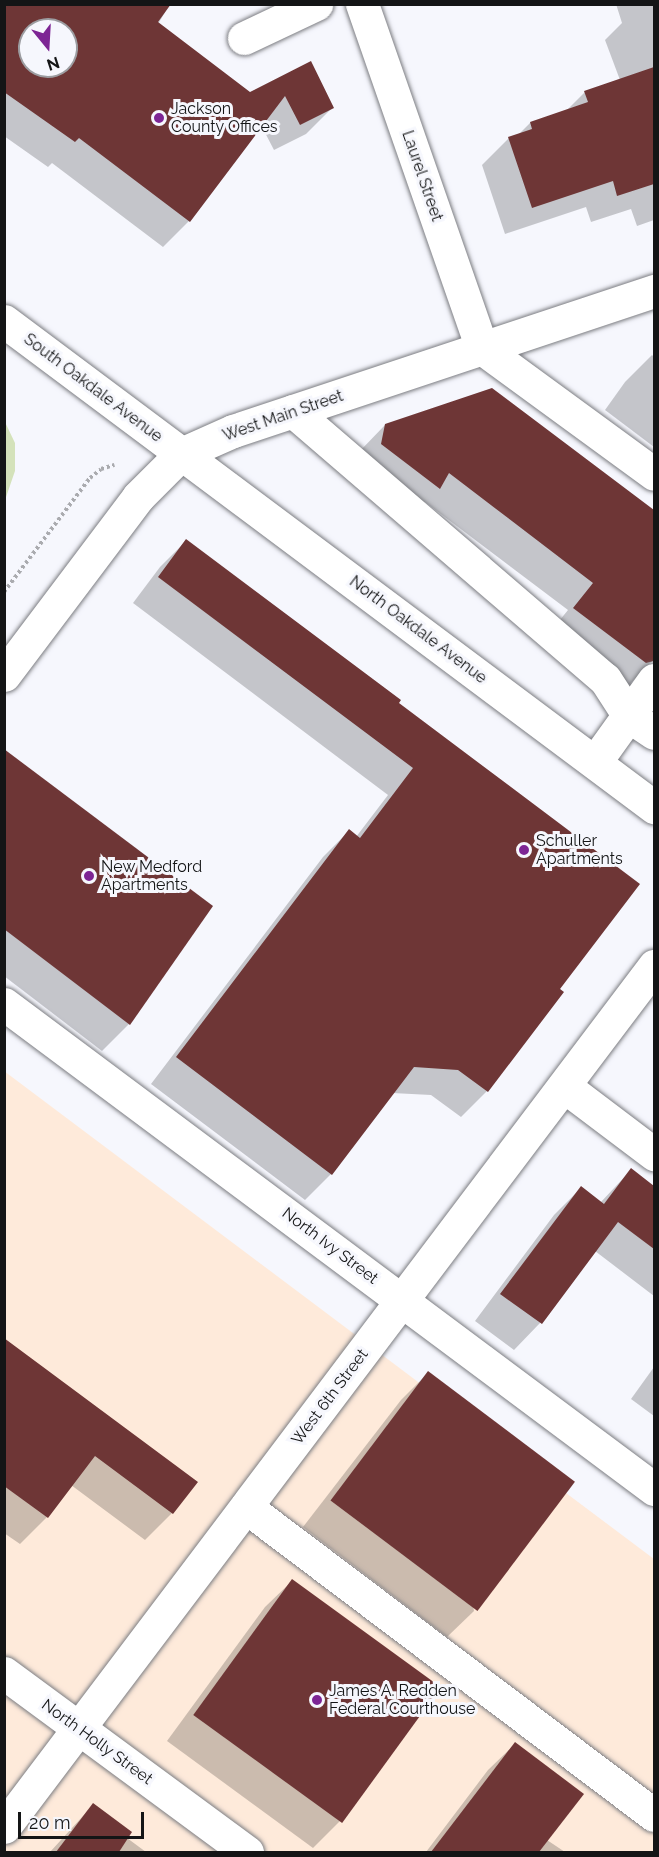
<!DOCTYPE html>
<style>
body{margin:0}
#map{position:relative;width:659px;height:1857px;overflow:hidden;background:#f6f7fd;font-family:Raleway,sans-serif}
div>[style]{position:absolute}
.commercial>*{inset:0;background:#feeada}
.green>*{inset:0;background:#d4e2ba}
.shadow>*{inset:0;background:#0003}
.building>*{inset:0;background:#6e3636;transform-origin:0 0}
.path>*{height:4px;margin-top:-2px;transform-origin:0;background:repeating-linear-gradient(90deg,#aaabaf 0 3px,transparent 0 6px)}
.roads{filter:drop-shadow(0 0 2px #7c7d82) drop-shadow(0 0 2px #7c7d82)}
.minor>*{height:33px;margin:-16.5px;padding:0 16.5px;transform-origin:16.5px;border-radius:16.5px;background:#fff}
.major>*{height:33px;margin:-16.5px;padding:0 16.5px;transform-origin:16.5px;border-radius:16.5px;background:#fff}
.dots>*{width:16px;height:16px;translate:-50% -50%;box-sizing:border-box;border:3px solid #f6f7fd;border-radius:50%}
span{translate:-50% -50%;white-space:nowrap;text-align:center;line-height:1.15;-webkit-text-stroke:6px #f6f7fd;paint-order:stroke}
.poi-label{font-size:16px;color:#141516}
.left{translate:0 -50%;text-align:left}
.street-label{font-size:16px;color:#141516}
.frame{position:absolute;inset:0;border:6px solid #141516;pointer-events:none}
.north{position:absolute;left:18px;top:18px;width:60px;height:60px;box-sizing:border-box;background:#f6f7fd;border:2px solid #9c9da1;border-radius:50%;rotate:162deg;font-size:16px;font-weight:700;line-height:24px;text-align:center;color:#141516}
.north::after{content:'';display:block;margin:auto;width:21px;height:27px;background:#7d2594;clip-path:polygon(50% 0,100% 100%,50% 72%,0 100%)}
.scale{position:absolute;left:18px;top:1812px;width:126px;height:27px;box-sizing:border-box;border:3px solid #141516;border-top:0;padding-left:8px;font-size:18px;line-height:21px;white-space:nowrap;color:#141516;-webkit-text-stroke:4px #f6f7fd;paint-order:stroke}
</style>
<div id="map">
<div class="commercial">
<div style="clip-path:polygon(4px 1071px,654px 1559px,654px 1852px,5px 1852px)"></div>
</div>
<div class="green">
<div style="clip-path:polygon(4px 420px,15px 443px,15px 471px,5px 500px)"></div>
</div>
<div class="shadow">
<div style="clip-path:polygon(evenodd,4px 4px,170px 4px,158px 24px,250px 93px,310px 63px,332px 108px,306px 134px,274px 150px,261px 125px,189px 221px,163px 247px,52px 163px,48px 167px,4px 136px,4px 4px,30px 30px,66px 30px,66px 66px,30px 66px,30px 30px)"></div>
<div style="clip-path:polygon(616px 4px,654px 4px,654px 220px,637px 226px,631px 209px,591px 222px,586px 207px,505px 234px,482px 165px,509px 138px,518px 135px,530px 123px,566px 111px,585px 92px,620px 80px,605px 40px,622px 23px)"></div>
<div style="clip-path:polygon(652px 355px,654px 357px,654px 447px,605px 410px,625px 382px)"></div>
<div style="clip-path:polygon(492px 389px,654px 512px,654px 659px,626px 688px,547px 636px,568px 610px,425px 502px,412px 515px,358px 453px,385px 425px)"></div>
<div style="clip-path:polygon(186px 541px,397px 703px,562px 992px,487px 1091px,461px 1117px,431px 1095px,392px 1093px,331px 1174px,305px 1200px,151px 1084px,323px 857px,349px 831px,356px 837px,388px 795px,133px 603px,160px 567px)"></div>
<div style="clip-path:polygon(4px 766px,129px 1024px,102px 1051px,4px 976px)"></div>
<div style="clip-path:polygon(631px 1170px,654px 1188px,654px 1296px,595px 1251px,540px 1323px,514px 1350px,475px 1321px,554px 1215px,581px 1188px,600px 1203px)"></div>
<div style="clip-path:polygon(4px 1340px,196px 1483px,172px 1513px,145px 1540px,71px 1485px,47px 1517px,20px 1544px,4px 1533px)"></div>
<div style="clip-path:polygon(654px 1367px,654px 1416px,631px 1399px)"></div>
<div style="clip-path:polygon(428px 1373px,474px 1611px,447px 1637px,303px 1527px,401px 1400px)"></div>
<div style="clip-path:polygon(292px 1581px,340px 1821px,313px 1848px,167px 1741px,265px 1607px)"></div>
<div style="clip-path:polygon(515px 1744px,547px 1840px,565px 1852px,426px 1852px,488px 1770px)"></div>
<div style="clip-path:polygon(93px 1805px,127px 1838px,146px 1852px,50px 1852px)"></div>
</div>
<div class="building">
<div style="clip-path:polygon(evenodd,4px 4px,171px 4px,158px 22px,250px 92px,311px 61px,334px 108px,300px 125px,285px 96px,190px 222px,79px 138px,75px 142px,4px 92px,4px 4px,30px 30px,66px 30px,66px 66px,30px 66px,30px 30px)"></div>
<div style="clip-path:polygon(654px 67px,654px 184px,617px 196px,613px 181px,532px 208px,508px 137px,532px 129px,530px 122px,588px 102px,584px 91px)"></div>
<div style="clip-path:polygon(492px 388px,654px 510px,654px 661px,646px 663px,573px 608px,593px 583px,449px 473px,440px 489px,381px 444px,385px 424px)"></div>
<div style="clip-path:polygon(186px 539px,401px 700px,399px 703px,640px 884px,560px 989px,564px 992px,488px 1092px,458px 1070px,414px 1067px,332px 1175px,176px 1057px,349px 829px,360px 838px,413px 768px,158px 577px)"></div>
<div style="clip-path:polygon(4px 749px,213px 906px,130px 1025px,4px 929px)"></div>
<div style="clip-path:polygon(631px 1168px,654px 1186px,654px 1249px,618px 1222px,542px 1324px,500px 1294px,581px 1186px,604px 1204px)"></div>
<div style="clip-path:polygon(4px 1338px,198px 1482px,173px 1514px,95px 1456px,48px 1518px,4px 1486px)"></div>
<div style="left:428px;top:1371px;width:184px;height:162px;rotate:37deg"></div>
<div style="left:292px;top:1579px;width:184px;height:168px;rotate:36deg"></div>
<div style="clip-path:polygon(515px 1742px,584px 1794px,539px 1852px,431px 1852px)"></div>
<div style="clip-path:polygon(93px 1803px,132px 1832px,119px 1852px,56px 1852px)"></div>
</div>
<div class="path">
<div style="left:4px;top:592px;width:143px;rotate:-53deg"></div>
<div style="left:90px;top:478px;width:14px;rotate:-39deg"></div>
<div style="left:101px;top:469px;width:14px;rotate:-17deg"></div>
</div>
<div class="roads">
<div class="minor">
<div style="left:362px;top:4px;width:364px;rotate:70.8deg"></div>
<div style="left:482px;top:348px;width:213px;rotate:36.2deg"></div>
<div style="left:244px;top:38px;width:80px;rotate:-25.3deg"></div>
<div style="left:4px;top:321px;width:812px;rotate:36.79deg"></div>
<div style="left:293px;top:411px;width:411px;rotate:40.7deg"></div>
<div style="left:605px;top:679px;width:44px;rotate:57deg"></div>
<div style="left:629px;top:716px;width:30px;rotate:34deg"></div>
<div style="left:595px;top:762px;width:101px;rotate:-54.3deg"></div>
<div style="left:4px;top:1004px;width:811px;rotate:36.73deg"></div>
<div style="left:564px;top:1086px;width:113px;rotate:37.1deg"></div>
<div style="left:246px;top:1507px;width:511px;rotate:37.05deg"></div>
<div style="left:4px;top:1673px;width:302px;rotate:36.4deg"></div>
<div style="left:4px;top:1827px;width:1079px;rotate:-52.95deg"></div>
</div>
<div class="major">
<div style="left:4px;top:675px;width:223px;rotate:-53deg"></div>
<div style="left:138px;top:497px;width:61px;rotate:-45deg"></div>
<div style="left:181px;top:454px;width:57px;rotate:-23.9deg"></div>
<div style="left:233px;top:431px;width:444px;rotate:-18.4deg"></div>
</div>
</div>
<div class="dots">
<div style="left:159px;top:118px;background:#7d2594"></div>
<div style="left:524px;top:850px;background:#7d2594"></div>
<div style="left:89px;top:876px;background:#7d2594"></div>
<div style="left:317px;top:1700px;background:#7d2594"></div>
</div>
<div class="poi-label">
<span class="left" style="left:171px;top:118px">Jackson<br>County Offices</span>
<span class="left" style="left:536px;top:850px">Schuller<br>Apartments</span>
<span class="left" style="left:101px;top:876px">New Medford<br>Apartments</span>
<span class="left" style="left:329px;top:1700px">James A. Redden<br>Federal Courthouse</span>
</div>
<div class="street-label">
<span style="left:422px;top:176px;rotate:71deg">Laurel Street</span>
<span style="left:93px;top:388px;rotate:37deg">South Oakdale Avenue</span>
<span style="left:283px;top:416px;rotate:-19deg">West Main Street</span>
<span style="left:418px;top:630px;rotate:37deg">North Oakdale Avenue</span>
<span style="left:330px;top:1246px;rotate:37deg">North Ivy Street</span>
<span style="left:330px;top:1397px;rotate:-53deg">West 6th Street</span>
<span style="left:97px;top:1742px;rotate:36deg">North Holly Street</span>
</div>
<div class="frame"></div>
<div class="north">N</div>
<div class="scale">20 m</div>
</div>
